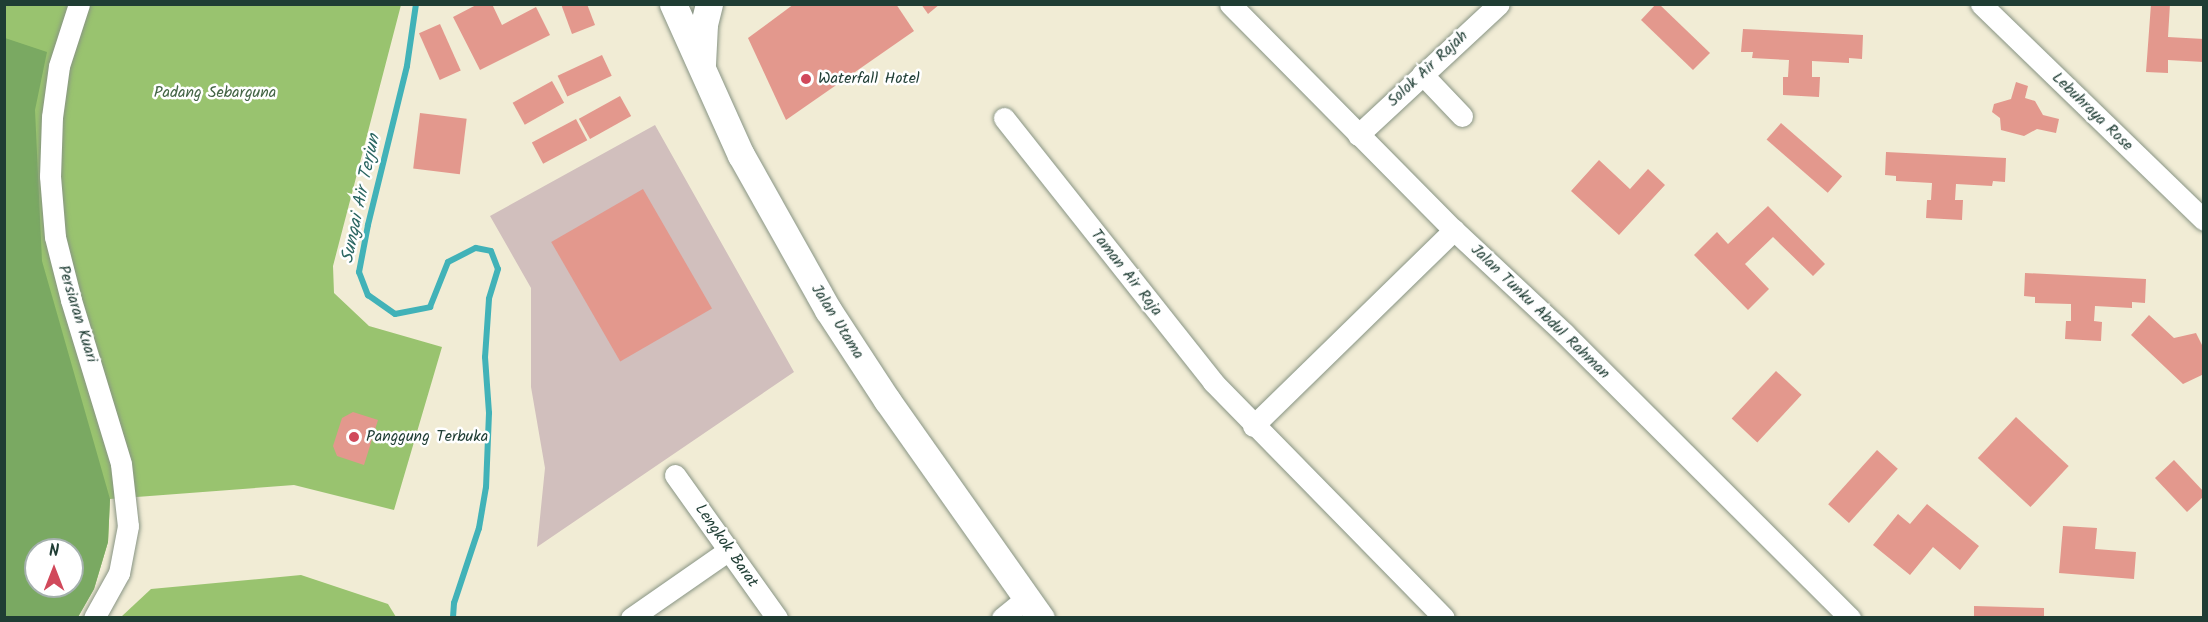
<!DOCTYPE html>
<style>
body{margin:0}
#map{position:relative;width:2208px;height:622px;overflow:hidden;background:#f1ecd5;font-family:Kalam,sans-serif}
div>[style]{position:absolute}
.industrial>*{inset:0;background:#d1bfbd}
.green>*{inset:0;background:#99c36f}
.forest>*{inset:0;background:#7aa962}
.stream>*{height:6px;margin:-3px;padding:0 3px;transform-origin:3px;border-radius:3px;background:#41b2b8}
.building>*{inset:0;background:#e3988d;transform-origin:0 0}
.roads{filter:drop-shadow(0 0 2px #889484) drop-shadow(0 0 2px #889484)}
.minor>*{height:21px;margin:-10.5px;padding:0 10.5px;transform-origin:10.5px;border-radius:10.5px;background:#fff}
.major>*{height:27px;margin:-13.5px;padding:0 13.5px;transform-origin:13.5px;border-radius:13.5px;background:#fff}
.dots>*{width:16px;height:16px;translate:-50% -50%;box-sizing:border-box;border:3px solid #fff;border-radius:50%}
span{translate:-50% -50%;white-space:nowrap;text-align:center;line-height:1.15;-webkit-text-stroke:5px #fff;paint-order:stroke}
.street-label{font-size:16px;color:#1f3d34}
.poi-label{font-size:16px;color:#1f3d34}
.left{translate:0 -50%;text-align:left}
.park-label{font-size:16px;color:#446546}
.water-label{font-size:18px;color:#2b6662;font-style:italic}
.frame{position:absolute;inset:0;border:6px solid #1f3d34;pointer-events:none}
.north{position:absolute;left:24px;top:538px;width:60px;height:60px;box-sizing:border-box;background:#fff;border:2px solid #a5b1ae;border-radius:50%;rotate:0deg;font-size:16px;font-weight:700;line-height:24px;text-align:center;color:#1f3d34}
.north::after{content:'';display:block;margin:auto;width:21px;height:27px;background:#d1495b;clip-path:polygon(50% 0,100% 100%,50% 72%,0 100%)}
</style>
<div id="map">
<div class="industrial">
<div style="clip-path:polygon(655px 125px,794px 372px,537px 547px,545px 468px,531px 387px,531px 288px,490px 216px)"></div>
</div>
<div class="green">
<div style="clip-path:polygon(evenodd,4px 5px,401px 5px,333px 266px,334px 293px,369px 326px,442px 347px,394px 510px,294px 485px,110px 499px,108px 542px,94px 589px,78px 617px,5px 617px,4px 5px,36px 550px,72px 550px,72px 586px,36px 586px,36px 550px)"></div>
<div style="clip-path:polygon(301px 575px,388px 604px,396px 617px,121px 617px,151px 589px)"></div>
</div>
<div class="forest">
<div style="clip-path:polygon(evenodd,5px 38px,47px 52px,35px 110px,42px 261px,110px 499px,108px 542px,94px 589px,78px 617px,5px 617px,5px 38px,36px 550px,72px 550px,72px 586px,36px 586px,36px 550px)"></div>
</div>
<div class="stream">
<div style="left:416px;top:4px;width:63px;rotate:98.3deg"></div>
<div style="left:407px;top:66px;width:164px;rotate:103.8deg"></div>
<div style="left:368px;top:225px;width:48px;rotate:100.8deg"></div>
<div style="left:359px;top:272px;width:25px;rotate:69deg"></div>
<div style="left:368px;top:295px;width:33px;rotate:35deg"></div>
<div style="left:395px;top:314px;width:36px;rotate:-11deg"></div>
<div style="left:430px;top:307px;width:48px;rotate:-68.2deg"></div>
<div style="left:448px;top:262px;width:31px;rotate:-27deg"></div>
<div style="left:476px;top:248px;width:15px;rotate:11deg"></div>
<div style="left:491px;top:251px;width:19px;rotate:69deg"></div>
<div style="left:498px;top:269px;width:31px;rotate:107deg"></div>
<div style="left:489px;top:299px;width:58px;rotate:93.9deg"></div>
<div style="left:485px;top:357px;width:56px;rotate:85.9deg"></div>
<div style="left:489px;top:413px;width:74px;rotate:92.3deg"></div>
<div style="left:486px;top:487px;width:42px;rotate:99.7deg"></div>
<div style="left:479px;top:528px;width:79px;rotate:108.4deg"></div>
<div style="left:454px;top:603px;width:15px;rotate:94deg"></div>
</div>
<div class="building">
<div style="clip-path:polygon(478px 4px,492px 4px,502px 25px,536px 7px,550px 35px,480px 70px,453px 17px)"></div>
<div style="clip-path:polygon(561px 4px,587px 4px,595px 25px,572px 34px)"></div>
<div style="clip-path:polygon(794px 4px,896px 4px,914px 31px,786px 120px,748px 38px)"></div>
<div style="clip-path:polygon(921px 4px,940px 4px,928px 14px)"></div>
<div style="clip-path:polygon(1656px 4px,1659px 4px,1710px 53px,1693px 70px,1641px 20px)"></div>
<div style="clip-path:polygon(2151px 4px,2170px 4px,2168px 37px,2204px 39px,2204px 62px,2168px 60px,2168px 73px,2146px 72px)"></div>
<div style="left:440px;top:24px;width:51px;height:23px;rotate:66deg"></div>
<div style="clip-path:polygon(1743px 29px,1863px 35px,1862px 59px,1849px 58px,1849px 63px,1812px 61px,1812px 77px,1820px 77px,1819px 97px,1783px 95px,1783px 77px,1788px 77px,1789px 60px,1752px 58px,1753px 52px,1741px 52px)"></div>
<div style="left:602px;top:55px;width:23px;height:49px;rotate:65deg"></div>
<div style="left:552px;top:81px;width:25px;height:45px;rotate:61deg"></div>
<div style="clip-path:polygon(2016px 82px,2028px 86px,2025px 98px,2035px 101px,2043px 115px,2059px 119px,2056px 133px,2037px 129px,2024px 136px,2001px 130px,2000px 118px,1992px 112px,1994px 104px,2011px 99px)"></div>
<div style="left:620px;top:96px;width:23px;height:47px;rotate:61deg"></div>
<div style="left:420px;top:113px;width:47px;height:56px;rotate:7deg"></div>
<div style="left:576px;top:119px;width:24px;height:50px;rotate:62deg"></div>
<div style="left:1781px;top:123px;width:81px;height:22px;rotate:41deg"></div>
<div style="clip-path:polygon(1886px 152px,2006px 158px,2005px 182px,1993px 181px,1992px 186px,1956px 184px,1955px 200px,1963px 200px,1962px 220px,1926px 218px,1927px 200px,1931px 200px,1932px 183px,1896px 181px,1896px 176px,1885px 175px)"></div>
<div style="clip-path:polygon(1599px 160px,1630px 189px,1648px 169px,1665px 185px,1619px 235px,1571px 191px)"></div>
<div style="left:643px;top:189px;width:138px;height:106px;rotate:60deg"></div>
<div style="clip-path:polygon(1768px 206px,1825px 264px,1813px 276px,1773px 237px,1745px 264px,1769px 289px,1748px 310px,1694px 255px,1717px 232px,1728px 244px)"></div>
<div style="clip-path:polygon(2025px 273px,2146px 279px,2145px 303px,2132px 302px,2132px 308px,2095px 306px,2094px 321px,2102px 322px,2101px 341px,2065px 339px,2066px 321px,2071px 321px,2071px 304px,2035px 303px,2035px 297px,2024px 296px)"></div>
<div style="clip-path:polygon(2149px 315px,2174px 338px,2196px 333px,2204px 349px,2204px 374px,2183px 384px,2131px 335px)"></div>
<div style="left:1776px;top:371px;width:35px;height:65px;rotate:43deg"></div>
<div style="clip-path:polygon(353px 412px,378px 420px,364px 465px,337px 456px,333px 446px,342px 418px)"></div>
<div style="left:2016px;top:417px;width:72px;height:56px;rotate:43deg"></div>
<div style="left:1877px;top:450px;width:28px;height:73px;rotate:42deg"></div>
<div style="clip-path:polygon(2174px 460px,2204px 492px,2204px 496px,2187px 512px,2155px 478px)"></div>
<div style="clip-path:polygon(1927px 504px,1979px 546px,1960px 570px,1933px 547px,1910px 575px,1873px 545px,1898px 514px,1910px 524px)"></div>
<div style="clip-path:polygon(2063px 526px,2097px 528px,2095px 549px,2136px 552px,2134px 579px,2059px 573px)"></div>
<div style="clip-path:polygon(1974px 606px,2044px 608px,2044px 618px,1974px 618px)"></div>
</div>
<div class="roads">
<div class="minor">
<div style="left:79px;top:4px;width:65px;rotate:107.9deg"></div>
<div style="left:59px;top:66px;width:51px;rotate:97.8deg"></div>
<div style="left:52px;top:117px;width:59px;rotate:91.9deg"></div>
<div style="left:50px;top:176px;width:61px;rotate:85.3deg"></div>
<div style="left:55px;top:237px;width:65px;rotate:75.7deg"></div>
<div style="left:71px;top:300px;width:171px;rotate:73deg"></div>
<div style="left:121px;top:464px;width:62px;rotate:83.6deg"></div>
<div style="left:128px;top:526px;width:48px;rotate:100.8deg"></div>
<div style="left:119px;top:573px;width:51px;rotate:119.1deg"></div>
<div style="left:1230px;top:4px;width:318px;rotate:45.3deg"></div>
<div style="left:1454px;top:230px;width:151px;rotate:43.1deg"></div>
<div style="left:1564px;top:333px;width:404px;rotate:44.9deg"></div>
<div style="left:1981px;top:4px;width:310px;rotate:44.1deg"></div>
<div style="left:1422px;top:74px;width:58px;rotate:46.4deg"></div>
<div style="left:1004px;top:118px;width:337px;rotate:51.6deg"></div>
<div style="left:1213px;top:382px;width:330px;rotate:45.6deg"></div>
<div style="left:1358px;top:135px;width:192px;rotate:-42.9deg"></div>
<div style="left:1253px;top:426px;width:281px;rotate:-44.3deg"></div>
<div style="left:675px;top:475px;width:176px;rotate:54.5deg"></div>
<div style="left:631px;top:618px;width:119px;rotate:-34.8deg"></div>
<div style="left:1002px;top:618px;width:32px;rotate:-39deg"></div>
</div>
<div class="major">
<div style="left:673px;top:4px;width:166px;rotate:65.8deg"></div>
<div style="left:741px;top:155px;width:178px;rotate:60.7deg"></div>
<div style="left:828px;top:310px;width:108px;rotate:56.8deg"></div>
<div style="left:887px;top:400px;width:267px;rotate:54.8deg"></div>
<div style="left:702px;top:64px;width:40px;rotate:-87.1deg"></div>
<div style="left:704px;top:24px;width:21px;rotate:-76deg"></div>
</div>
</div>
<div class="dots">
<div style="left:806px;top:79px;background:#d1495b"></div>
<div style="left:354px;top:437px;background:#d1495b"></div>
</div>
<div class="street-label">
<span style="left:1428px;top:69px;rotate:-43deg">Solok Air Rajah</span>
<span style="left:2092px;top:112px;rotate:44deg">Lebuhraya Rose</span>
<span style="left:1126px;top:273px;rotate:52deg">Taman Air Raja</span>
<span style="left:1540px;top:312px;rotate:44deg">Jalan Tunku Abdul Rahman</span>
<span style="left:77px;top:314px;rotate:73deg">Persiaran Kuari</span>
<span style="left:837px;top:322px;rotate:58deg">Jalan Utama</span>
<span style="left:726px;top:546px;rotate:55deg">Lengkok Barat</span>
</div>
<div class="poi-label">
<span class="left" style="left:818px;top:79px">Waterfall Hotel</span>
<span class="left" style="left:366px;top:437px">Panggung Terbuka</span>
</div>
<div class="park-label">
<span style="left:215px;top:93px">Padang Sebarguna</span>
</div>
<div class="water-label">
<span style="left:362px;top:199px;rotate:-78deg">Sungai Air Terjun</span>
</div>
<div class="frame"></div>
<div class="north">N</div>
</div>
